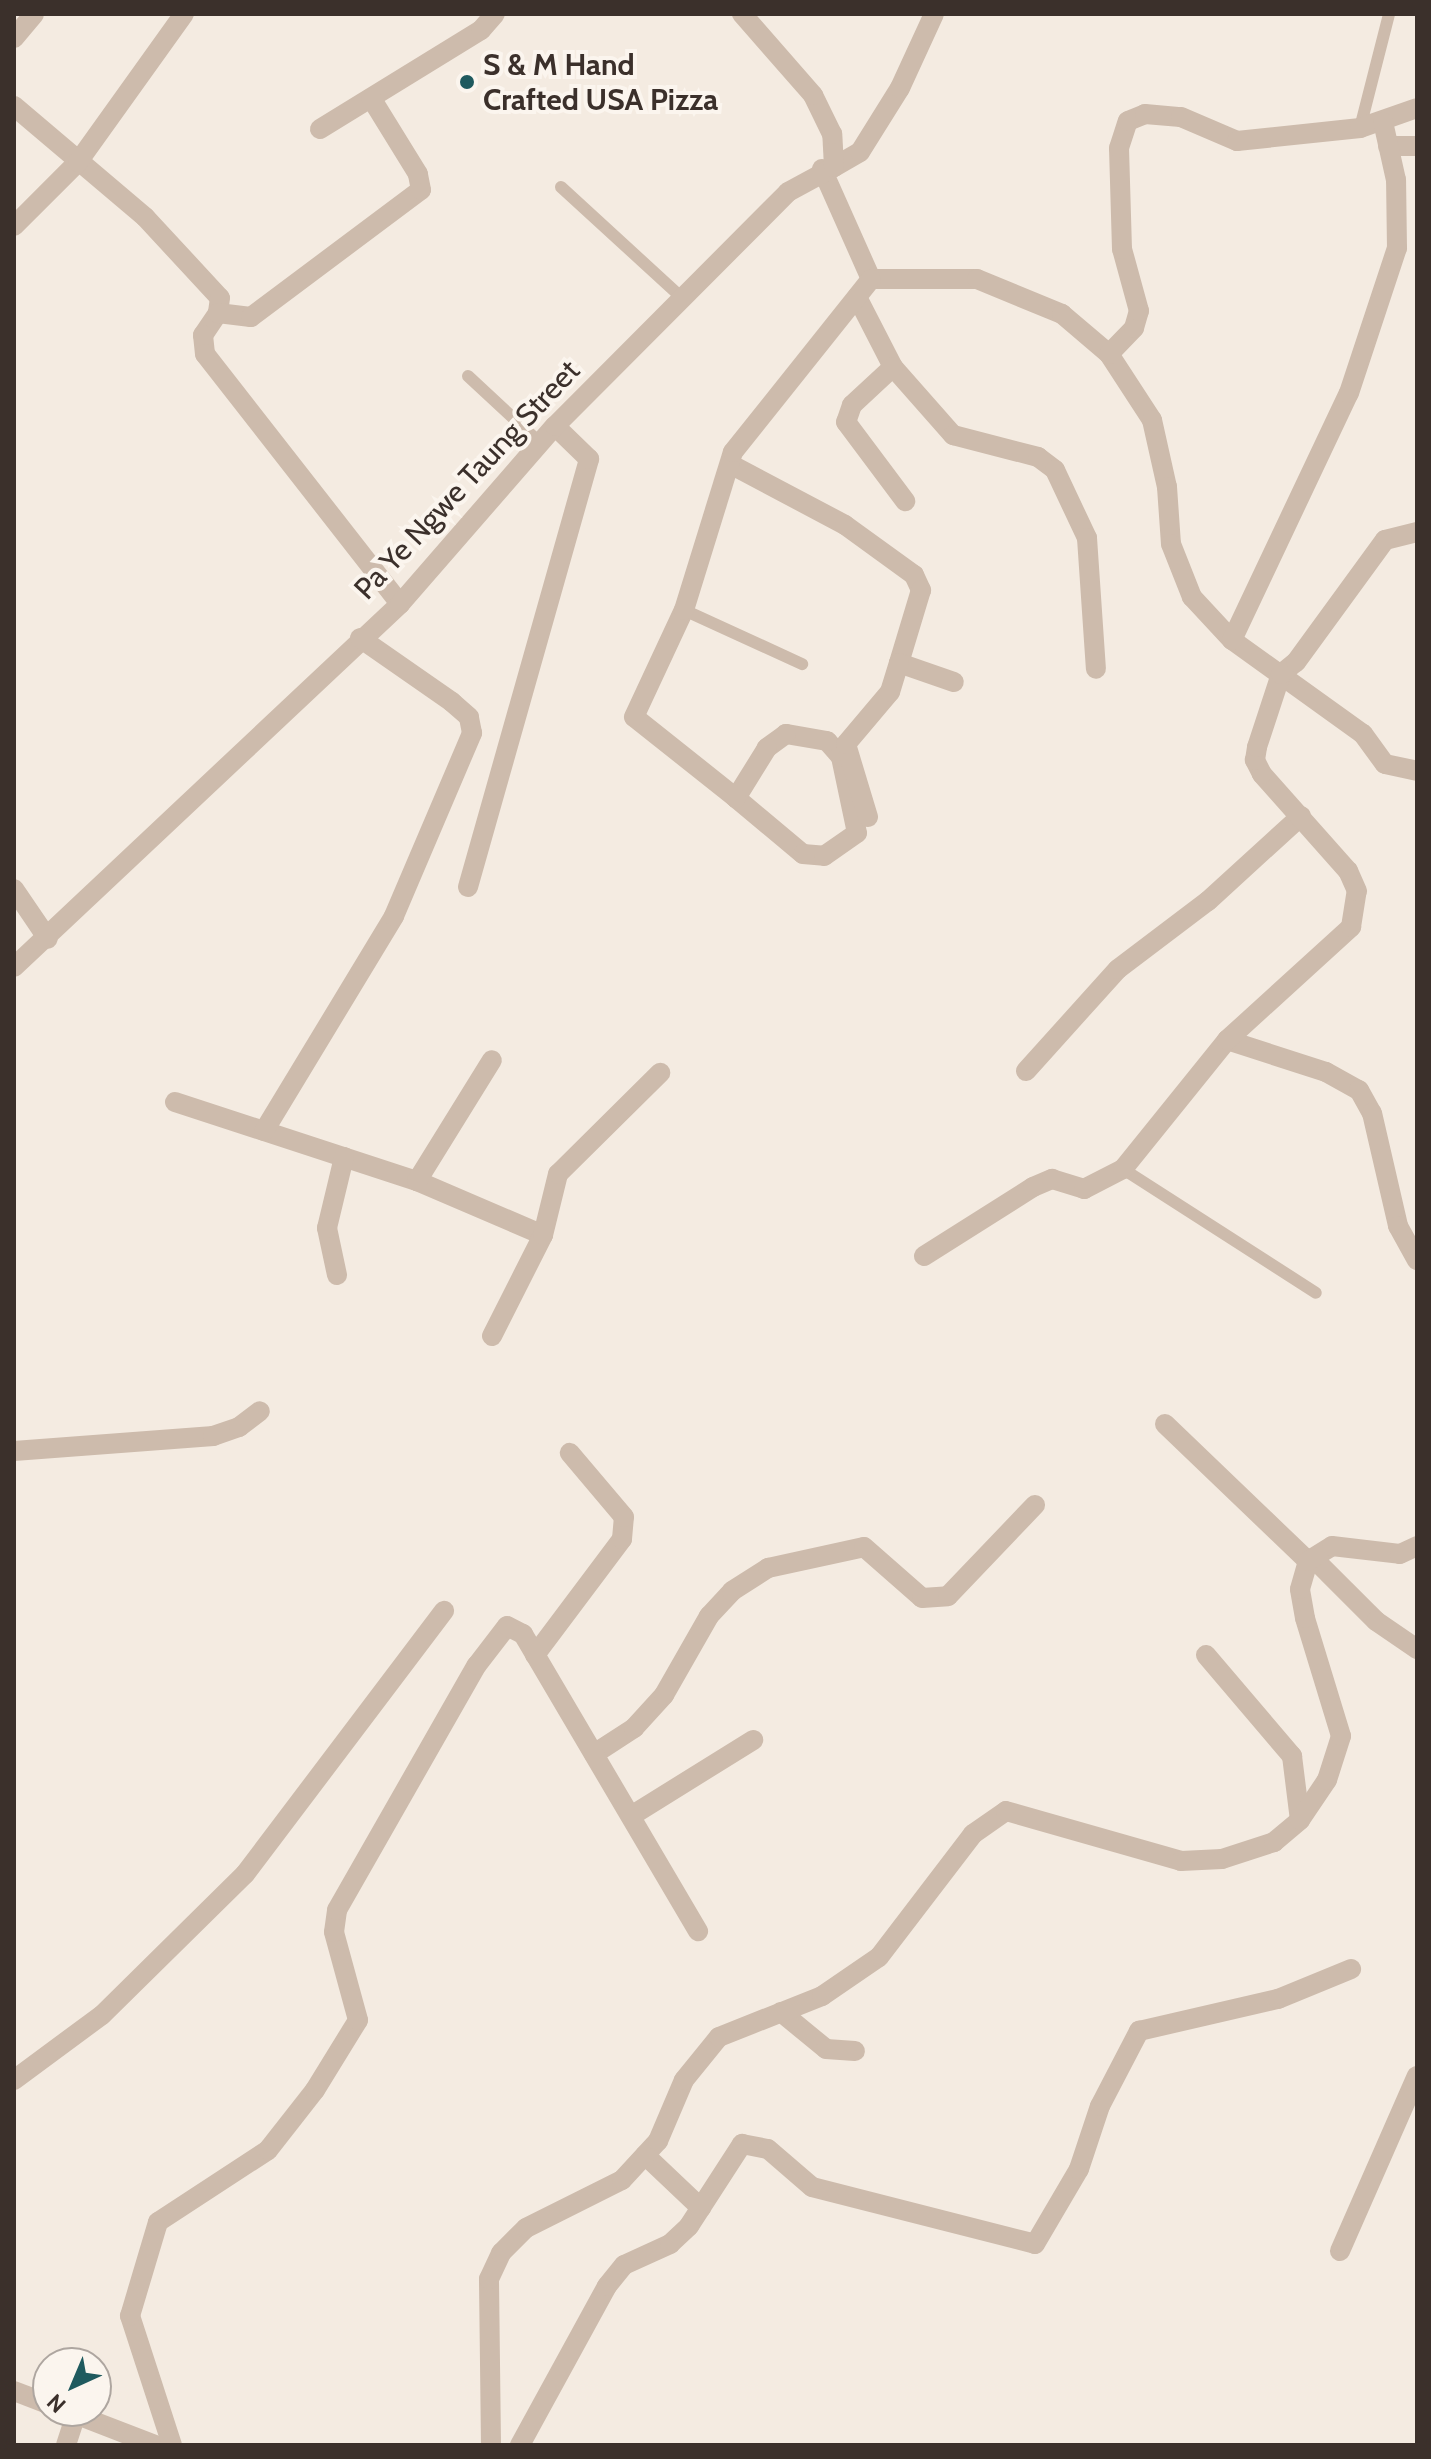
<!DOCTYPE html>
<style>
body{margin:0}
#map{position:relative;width:1431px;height:2459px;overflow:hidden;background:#f4ebe1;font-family:Cabin,sans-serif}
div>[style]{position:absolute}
.service>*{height:12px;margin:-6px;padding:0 6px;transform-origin:6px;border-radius:6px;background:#cdbbac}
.minor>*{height:20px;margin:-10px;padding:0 10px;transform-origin:10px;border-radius:10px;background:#cdbbac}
.dots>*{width:22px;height:22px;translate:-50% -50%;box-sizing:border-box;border:4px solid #fbf5ee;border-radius:50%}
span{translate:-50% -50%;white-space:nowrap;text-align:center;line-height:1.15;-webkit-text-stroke:8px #fbf5ee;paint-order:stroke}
.poi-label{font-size:30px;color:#3b302b;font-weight:700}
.left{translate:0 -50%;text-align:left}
.street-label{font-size:30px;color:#3b302b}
.frame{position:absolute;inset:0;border:16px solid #3b302b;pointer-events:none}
.north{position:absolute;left:32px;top:2347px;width:80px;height:80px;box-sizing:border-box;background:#fbf5ee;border:2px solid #aea6a0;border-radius:50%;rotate:224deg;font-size:22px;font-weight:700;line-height:32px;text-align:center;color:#3b302b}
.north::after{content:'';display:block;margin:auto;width:28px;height:36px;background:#1f5a5e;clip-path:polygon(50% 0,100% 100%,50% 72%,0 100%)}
</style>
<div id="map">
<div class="service">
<div style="left:1360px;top:128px;width:118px;rotate:-75.7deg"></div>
<div style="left:561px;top:187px;width:163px;rotate:42.5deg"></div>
<div style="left:468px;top:376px;width:98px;rotate:42.9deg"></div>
<div style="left:684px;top:610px;width:130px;rotate:24.6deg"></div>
<div style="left:1123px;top:1169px;width:229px;rotate:32.7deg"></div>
</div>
<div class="minor">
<div style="left:14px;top:38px;width:31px;rotate:-50deg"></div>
<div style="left:14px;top:106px;width:172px;rotate:40.3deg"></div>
<div style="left:145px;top:217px;width:110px;rotate:47.2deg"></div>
<div style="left:220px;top:298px;width:15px;rotate:98deg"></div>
<div style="left:218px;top:313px;width:27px;rotate:124deg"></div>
<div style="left:203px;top:335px;width:19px;rotate:84deg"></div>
<div style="left:205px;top:354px;width:317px;rotate:52deg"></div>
<div style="left:320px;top:129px;width:189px;rotate:-31.6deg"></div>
<div style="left:481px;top:30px;width:21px;rotate:-49deg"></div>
<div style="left:1388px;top:146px;width:29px"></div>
<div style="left:834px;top:167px;width:30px;rotate:-30deg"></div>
<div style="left:860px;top:152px;width:75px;rotate:-58deg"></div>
<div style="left:900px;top:88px;width:81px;rotate:-65.3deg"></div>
<div style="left:822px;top:169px;width:120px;rotate:66deg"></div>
<div style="left:14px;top:226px;width:91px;rotate:-45deg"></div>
<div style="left:78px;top:162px;width:182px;rotate:-54.4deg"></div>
<div style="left:871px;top:279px;width:106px"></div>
<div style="left:977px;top:279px;width:92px;rotate:22.4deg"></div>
<div style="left:1062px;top:314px;width:62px;rotate:40.4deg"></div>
<div style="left:1109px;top:354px;width:79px;rotate:56.9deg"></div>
<div style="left:1152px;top:420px;width:69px;rotate:77.4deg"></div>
<div style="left:1167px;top:487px;width:57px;rotate:86deg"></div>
<div style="left:1171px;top:544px;width:57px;rotate:68.4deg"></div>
<div style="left:1192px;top:597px;width:59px;rotate:47.1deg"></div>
<div style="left:1232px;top:640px;width:161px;rotate:35.7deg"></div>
<div style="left:1363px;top:734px;width:37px;rotate:54deg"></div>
<div style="left:1385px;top:764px;width:33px;rotate:12deg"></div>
<div style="left:857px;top:297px;width:79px;rotate:62.8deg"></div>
<div style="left:893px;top:367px;width:91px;rotate:48.6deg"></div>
<div style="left:953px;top:435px;width:88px;rotate:14.5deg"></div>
<div style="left:1038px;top:457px;width:21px;rotate:37deg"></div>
<div style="left:1055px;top:470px;width:75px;rotate:64.8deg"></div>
<div style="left:1087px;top:538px;width:131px;rotate:86.1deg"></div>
<div style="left:218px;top:313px;width:33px;rotate:7deg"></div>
<div style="left:251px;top:317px;width:212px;rotate:-36.8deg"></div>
<div style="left:421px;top:190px;width:16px;rotate:-101deg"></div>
<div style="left:418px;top:174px;width:89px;rotate:-121.7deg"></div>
<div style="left:1109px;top:354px;width:36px;rotate:-46deg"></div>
<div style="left:1134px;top:328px;width:18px;rotate:-74deg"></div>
<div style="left:1139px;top:311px;width:64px;rotate:-105.3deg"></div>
<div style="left:1122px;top:249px;width:101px;rotate:-91.7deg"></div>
<div style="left:1119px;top:148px;width:28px;rotate:-72deg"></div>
<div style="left:1128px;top:121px;width:18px;rotate:-22deg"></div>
<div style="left:1145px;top:114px;width:36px;rotate:5deg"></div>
<div style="left:1181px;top:117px;width:61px;rotate:23.2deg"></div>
<div style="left:1237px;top:141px;width:124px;rotate:-6deg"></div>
<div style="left:1360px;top:128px;width:60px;rotate:-19.3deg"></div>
<div style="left:893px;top:367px;width:56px;rotate:137.2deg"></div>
<div style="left:852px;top:405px;width:18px;rotate:109deg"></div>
<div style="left:846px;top:422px;width:99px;rotate:53.2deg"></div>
<div style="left:730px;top:464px;width:130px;rotate:27.9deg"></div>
<div style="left:845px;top:525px;width:85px;rotate:35.9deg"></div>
<div style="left:914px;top:575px;width:17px;rotate:65deg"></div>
<div style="left:921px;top:590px;width:76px;rotate:106.8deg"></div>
<div style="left:899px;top:663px;width:58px;rotate:19.1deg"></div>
<div style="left:1232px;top:640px;width:273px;rotate:-64.7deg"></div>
<div style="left:1349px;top:393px;width:153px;rotate:-71.7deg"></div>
<div style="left:1397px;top:248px;width:68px;rotate:-90.8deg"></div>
<div style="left:1396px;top:180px;width:59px;rotate:-102.6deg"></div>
<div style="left:736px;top:798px;width:87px;rotate:39.9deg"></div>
<div style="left:803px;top:854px;width:21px;rotate:5deg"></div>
<div style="left:824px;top:856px;width:40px;rotate:-34.9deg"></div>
<div style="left:857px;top:833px;width:78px;rotate:-101.9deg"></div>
<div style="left:841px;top:757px;width:21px;rotate:-131deg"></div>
<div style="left:827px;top:741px;width:42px;rotate:-170.3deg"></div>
<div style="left:786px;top:734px;width:24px;rotate:144deg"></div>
<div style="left:767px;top:748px;width:59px;rotate:121.8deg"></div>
<div style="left:736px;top:798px;width:130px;rotate:-141.5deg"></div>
<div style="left:634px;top:717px;width:118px;rotate:-65deg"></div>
<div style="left:684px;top:610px;width:165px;rotate:-72.8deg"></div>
<div style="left:733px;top:452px;width:221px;rotate:-51.4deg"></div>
<div style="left:868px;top:817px;width:76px;rotate:-106.8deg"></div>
<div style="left:846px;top:744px;width:68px;rotate:-49.8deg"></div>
<div style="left:890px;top:692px;width:30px;rotate:-73deg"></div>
<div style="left:468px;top:887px;width:445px;rotate:-74.2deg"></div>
<div style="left:589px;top:459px;width:47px;rotate:-135.9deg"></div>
<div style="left:14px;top:889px;width:60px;rotate:55.8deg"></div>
<div style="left:14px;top:967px;width:530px;rotate:-43.24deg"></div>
<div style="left:400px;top:604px;width:236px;rotate:-49deg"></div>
<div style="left:555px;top:426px;width:330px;rotate:-45.1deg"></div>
<div style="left:788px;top:192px;width:52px;rotate:-28.5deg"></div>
<div style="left:834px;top:167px;width:33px;rotate:-93deg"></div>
<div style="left:832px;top:134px;width:43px;rotate:-116deg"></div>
<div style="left:813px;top:95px;width:108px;rotate:-131.2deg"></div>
<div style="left:1227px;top:1040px;width:104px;rotate:17.9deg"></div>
<div style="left:1326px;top:1072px;width:38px;rotate:29deg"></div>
<div style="left:1359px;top:1090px;width:26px;rotate:61deg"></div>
<div style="left:1372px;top:1113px;width:116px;rotate:77deg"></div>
<div style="left:1398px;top:1226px;width:39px;rotate:61deg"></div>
<div style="left:1026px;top:1071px;width:137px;rotate:-48deg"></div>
<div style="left:1118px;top:969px;width:113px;rotate:-37.1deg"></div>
<div style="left:1208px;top:901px;width:126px;rotate:-42.4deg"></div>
<div style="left:175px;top:1102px;width:255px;rotate:18.1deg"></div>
<div style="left:417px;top:1181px;width:137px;rotate:23.2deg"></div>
<div style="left:264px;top:1131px;width:251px;rotate:-58.8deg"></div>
<div style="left:394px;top:916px;width:199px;rotate:-66.9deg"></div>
<div style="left:472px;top:733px;width:16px;rotate:-101deg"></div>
<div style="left:469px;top:717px;width:23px;rotate:-139deg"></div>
<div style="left:452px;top:702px;width:112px;rotate:-145.2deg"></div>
<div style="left:417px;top:1181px;width:142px;rotate:-58.2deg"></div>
<div style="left:924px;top:1256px;width:129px;rotate:-32.3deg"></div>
<div style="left:1033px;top:1187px;width:21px;rotate:-23deg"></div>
<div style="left:1052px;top:1179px;width:34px;rotate:17deg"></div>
<div style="left:1084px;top:1189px;width:44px;rotate:-27.1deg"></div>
<div style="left:1123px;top:1169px;width:166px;rotate:-51.1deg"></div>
<div style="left:1227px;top:1040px;width:168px;rotate:-42.3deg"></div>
<div style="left:1351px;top:927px;width:36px;rotate:-81deg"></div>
<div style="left:1357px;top:891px;width:22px;rotate:-114deg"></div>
<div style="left:1348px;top:871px;width:130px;rotate:-131.6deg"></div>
<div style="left:1262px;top:774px;width:16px;rotate:-117deg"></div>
<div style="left:1255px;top:760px;width:13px;rotate:-81deg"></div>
<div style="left:1257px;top:747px;width:77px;rotate:-71.8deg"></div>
<div style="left:1281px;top:674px;width:19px;rotate:-39deg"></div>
<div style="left:1296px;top:662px;width:151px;rotate:-53.9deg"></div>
<div style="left:1385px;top:540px;width:33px;rotate:-14deg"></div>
<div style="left:337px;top:1275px;width:48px;rotate:-102deg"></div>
<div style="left:327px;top:1228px;width:73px;rotate:-76.5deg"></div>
<div style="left:492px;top:1336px;width:113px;rotate:-63.2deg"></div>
<div style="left:543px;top:1235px;width:63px;rotate:-76.2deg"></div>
<div style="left:558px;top:1174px;width:144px;rotate:-44.7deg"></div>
<div style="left:1165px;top:1424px;width:198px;rotate:43.8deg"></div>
<div style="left:14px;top:1451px;width:200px;rotate:-4.3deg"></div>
<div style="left:213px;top:1436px;width:28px;rotate:-19deg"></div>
<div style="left:239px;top:1427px;width:26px;rotate:-37deg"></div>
<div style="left:1313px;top:1558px;width:89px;rotate:45deg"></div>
<div style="left:1376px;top:1621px;width:50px;rotate:34.3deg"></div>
<div style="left:535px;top:1655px;width:145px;rotate:-53.1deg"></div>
<div style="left:622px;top:1539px;width:22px;rotate:-85deg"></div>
<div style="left:624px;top:1517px;width:84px;rotate:-130.2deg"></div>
<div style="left:1206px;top:1655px;width:133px;rotate:49.6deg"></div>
<div style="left:1292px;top:1756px;width:64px;rotate:82.9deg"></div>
<div style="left:594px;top:1754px;width:48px;rotate:-33deg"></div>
<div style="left:634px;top:1728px;width:45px;rotate:-47.7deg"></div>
<div style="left:664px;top:1695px;width:91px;rotate:-60.3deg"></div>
<div style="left:709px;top:1616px;width:34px;rotate:-47deg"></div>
<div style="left:732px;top:1591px;width:43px;rotate:-32.6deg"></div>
<div style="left:768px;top:1568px;width:98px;rotate:-12.3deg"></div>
<div style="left:864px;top:1547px;width:77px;rotate:41.3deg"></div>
<div style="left:922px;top:1598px;width:26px;rotate:-4deg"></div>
<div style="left:948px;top:1596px;width:126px;rotate:-46.3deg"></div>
<div style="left:631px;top:1816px;width:144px;rotate:-31.9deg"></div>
<div style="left:781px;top:2012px;width:58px;rotate:39.4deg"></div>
<div style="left:826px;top:2049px;width:29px;rotate:4deg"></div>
<div style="left:14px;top:2080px;width:109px;rotate:-36.5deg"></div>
<div style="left:102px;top:2015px;width:201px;rotate:-44.6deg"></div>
<div style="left:245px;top:1874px;width:330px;rotate:-52.9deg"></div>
<div style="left:645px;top:2155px;width:77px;rotate:43.4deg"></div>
<div style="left:1340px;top:2251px;width:191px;rotate:-66.3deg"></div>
<div style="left:14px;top:2391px;width:36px;rotate:21deg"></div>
<div style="left:67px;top:2411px;width:94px;rotate:21.1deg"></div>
<div style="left:66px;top:2445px;width:33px;rotate:-72deg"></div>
<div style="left:172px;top:2445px;width:136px;rotate:-108deg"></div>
<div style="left:130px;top:2316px;width:98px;rotate:-73.4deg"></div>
<div style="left:158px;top:2222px;width:131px;rotate:-33.2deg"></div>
<div style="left:268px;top:2150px;width:76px;rotate:-51.9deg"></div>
<div style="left:315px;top:2090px;width:82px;rotate:-58.4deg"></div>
<div style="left:358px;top:2020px;width:91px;rotate:-105.3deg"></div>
<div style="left:334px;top:1932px;width:22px;rotate:-82deg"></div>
<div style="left:337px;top:1910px;width:282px;rotate:-60.3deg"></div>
<div style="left:477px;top:1665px;width:49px;rotate:-52.4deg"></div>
<div style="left:507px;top:1626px;width:18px;rotate:27deg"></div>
<div style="left:523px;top:1634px;width:345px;rotate:59.5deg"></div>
<div style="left:491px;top:2445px;width:166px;rotate:-90.7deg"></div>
<div style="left:489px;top:2279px;width:29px;rotate:-65deg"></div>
<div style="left:501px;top:2253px;width:35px;rotate:-45deg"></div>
<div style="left:526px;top:2228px;width:107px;rotate:-26.6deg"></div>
<div style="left:622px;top:2180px;width:53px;rotate:-47.3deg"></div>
<div style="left:658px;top:2141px;width:66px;rotate:-66.9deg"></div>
<div style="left:684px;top:2080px;width:55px;rotate:-50.9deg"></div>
<div style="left:719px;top:2037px;width:111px;rotate:-21.7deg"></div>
<div style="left:822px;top:1996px;width:69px;rotate:-34.4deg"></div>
<div style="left:879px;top:1957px;width:155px;rotate:-52.6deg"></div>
<div style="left:973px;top:1834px;width:40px;rotate:-34.9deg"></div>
<div style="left:1006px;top:1811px;width:182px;rotate:15.9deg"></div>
<div style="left:1181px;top:1861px;width:41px;rotate:-2.8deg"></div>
<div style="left:1222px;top:1859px;width:55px;rotate:-18.1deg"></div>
<div style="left:1274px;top:1842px;width:34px;rotate:-40deg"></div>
<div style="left:1300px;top:1820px;width:48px;rotate:-56deg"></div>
<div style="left:1327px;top:1780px;width:46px;rotate:-72.3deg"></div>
<div style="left:1341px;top:1736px;width:123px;rotate:-107deg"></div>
<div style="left:1305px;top:1618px;width:29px;rotate:-100deg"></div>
<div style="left:1300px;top:1589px;width:29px;rotate:-74deg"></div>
<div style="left:1308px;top:1561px;width:28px;rotate:-32deg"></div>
<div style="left:1332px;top:1546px;width:68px;rotate:6.7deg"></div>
<div style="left:1400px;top:1554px;width:19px;rotate:-25deg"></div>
<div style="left:520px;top:2445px;width:181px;rotate:-61.3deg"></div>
<div style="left:607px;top:2286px;width:27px;rotate:-51deg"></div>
<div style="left:624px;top:2265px;width:51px;rotate:-24.5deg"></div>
<div style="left:670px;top:2244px;width:26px;rotate:-43deg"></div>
<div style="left:689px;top:2226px;width:98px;rotate:-57.1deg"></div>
<div style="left:742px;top:2144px;width:26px;rotate:11deg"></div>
<div style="left:768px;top:2149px;width:58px;rotate:40.8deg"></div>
<div style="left:812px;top:2187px;width:230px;rotate:14.3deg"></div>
<div style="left:1035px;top:2244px;width:87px;rotate:-59.6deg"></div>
<div style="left:1079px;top:2169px;width:66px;rotate:-71.6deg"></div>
<div style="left:1100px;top:2106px;width:85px;rotate:-62.5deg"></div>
<div style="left:1139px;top:2031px;width:143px;rotate:-13deg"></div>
<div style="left:1278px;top:1999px;width:79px;rotate:-22.3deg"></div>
</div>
<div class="dots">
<div style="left:467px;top:82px;background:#1f5a5e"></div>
</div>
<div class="poi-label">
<span class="left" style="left:483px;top:82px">S &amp; M Hand<br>Crafted USA Pizza</span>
</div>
<div class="street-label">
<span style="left:467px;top:480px;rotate:-47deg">Pa Ye Ngwe Taung Street</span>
</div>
<div class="frame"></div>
<div class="north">N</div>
</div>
